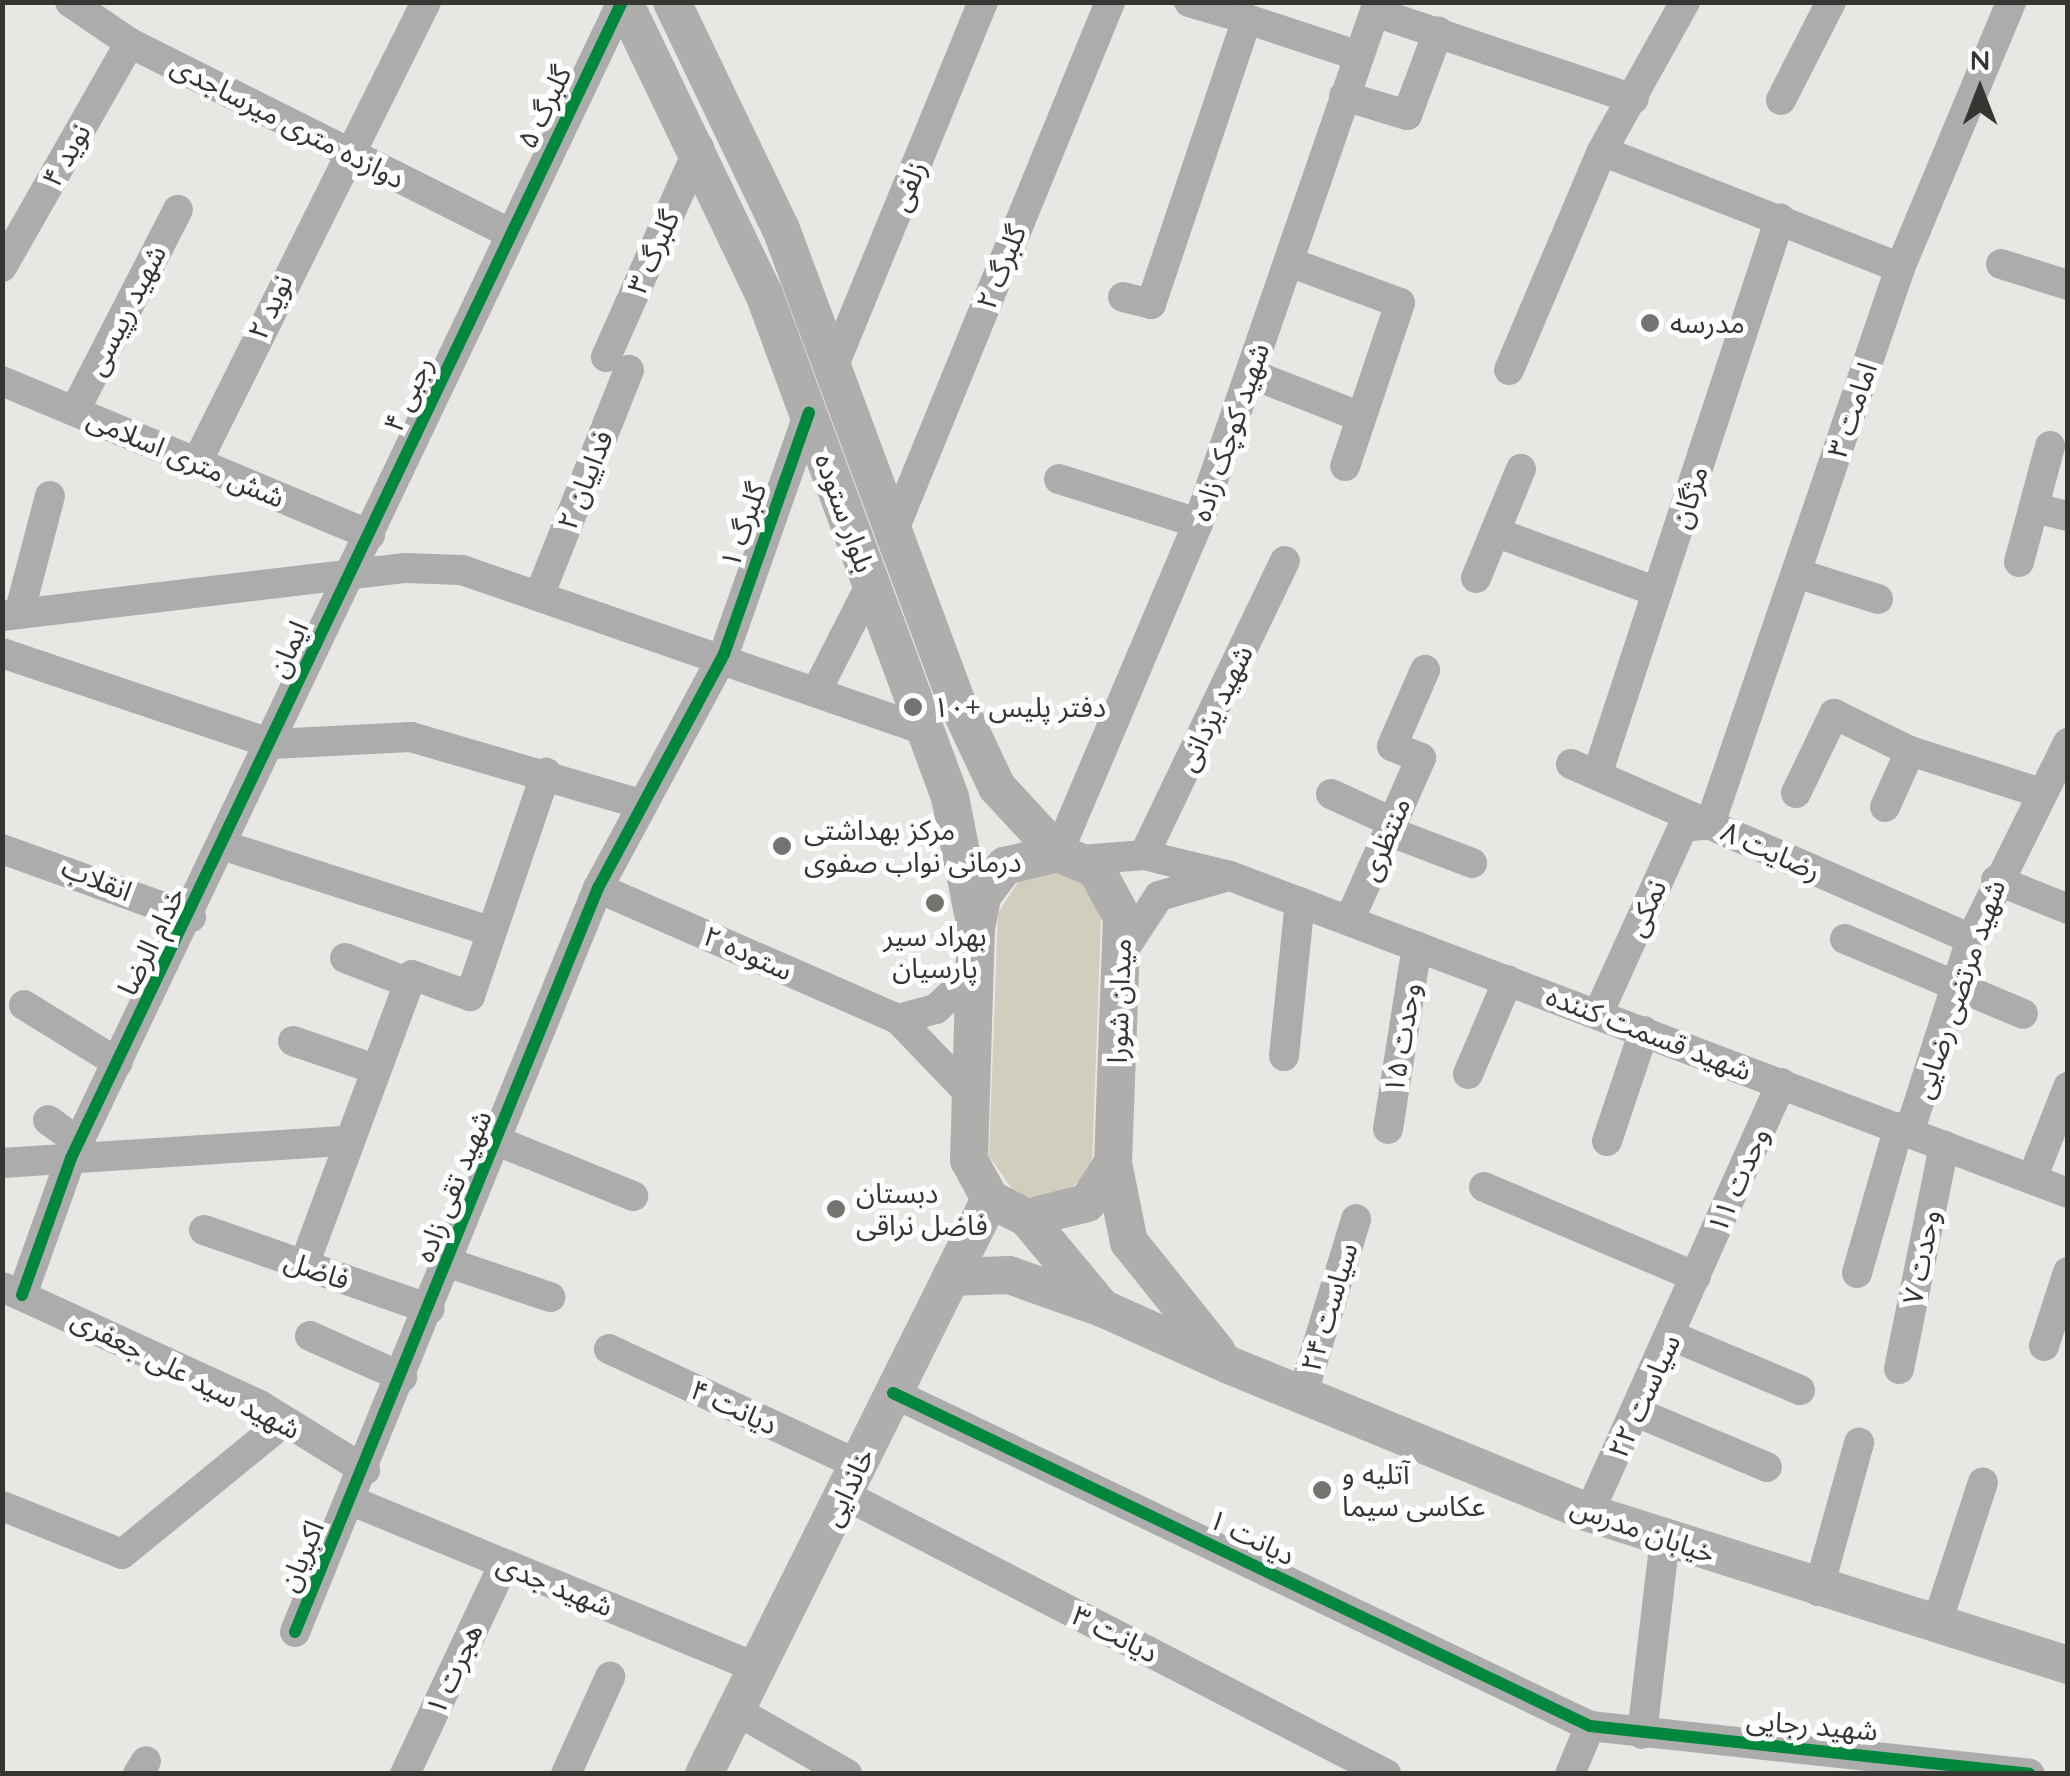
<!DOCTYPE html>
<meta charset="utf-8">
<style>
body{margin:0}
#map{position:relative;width:2070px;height:1776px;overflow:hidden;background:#e8e7e3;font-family:Quicksand,"Noto Sans Arabic",sans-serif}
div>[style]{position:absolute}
.green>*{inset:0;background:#d2cebe}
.minor>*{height:30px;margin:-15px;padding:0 15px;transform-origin:15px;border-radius:15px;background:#acacad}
.major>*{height:38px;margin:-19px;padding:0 19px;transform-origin:19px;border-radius:19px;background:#afaead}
.cycleway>*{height:12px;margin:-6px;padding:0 6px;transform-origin:6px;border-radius:6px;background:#00873e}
.dots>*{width:28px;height:28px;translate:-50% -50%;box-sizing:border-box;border:5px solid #fff;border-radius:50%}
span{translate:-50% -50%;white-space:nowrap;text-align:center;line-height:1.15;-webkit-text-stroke:10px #fff;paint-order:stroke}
.street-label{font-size:28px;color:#353532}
.poi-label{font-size:28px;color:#353532}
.left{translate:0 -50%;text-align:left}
.frame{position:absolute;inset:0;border:5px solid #353532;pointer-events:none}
.north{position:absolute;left:1930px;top:40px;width:100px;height:100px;-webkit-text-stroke:8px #fff;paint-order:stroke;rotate:0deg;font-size:28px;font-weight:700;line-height:40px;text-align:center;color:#353532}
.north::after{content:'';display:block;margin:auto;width:35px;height:45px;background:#353532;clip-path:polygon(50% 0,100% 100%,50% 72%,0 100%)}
</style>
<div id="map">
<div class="green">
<div style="clip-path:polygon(1069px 871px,1094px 893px,1101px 919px,1092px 1168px,1063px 1196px,1041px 1200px,1015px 1193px,989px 1156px,998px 913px,1022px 876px)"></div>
</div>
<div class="minor">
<div style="left:70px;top:2px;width:73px;rotate:34.3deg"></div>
<div style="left:130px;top:43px;width:426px;rotate:26.6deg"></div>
<div style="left:1189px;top:2px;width:60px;rotate:16.3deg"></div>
<div style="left:1375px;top:12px;width:273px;rotate:18.6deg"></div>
<div style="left:1344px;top:96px;width:66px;rotate:16.8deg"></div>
<div style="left:1407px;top:115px;width:89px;rotate:-69.5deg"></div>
<div style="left:1781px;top:100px;width:110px;rotate:-63deg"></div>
<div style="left:1602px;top:151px;width:320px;rotate:21.4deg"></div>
<div style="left:1289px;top:262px;width:118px;rotate:20.3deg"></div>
<div style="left:1400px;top:303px;width:172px;rotate:108.6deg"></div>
<div style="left:2001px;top:264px;width:70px;rotate:17.4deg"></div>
<div style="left:2px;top:267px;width:258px;rotate:-60.3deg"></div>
<div style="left:1123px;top:297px;width:29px;rotate:14deg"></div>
<div style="left:1151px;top:304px;width:301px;rotate:-71.4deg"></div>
<div style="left:1247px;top:19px;width:118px;rotate:18.3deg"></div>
<div style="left:606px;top:357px;width:229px;rotate:-66deg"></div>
<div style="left:832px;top:370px;width:398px;rotate:-67.7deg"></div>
<div style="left:1509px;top:370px;width:238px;rotate:-67deg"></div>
<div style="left:1602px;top:151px;width:171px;rotate:-60.9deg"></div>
<div style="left:1251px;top:374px;width:118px;rotate:21.4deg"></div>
<div style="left:2px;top:381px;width:399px;rotate:22.7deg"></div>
<div style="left:75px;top:410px;width:225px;rotate:-62.8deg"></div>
<div style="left:197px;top:462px;width:514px;rotate:-63.53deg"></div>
<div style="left:1059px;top:479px;width:146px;rotate:17.6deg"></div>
<div style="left:2035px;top:508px;width:34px;rotate:14deg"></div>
<div style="left:893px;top:532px;width:573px;rotate:-67.73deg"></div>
<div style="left:1495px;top:532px;width:173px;rotate:20.3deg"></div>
<div style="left:2019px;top:562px;width:120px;rotate:-75deg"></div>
<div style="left:1796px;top:573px;width:86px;rotate:17.6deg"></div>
<div style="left:1476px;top:578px;width:118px;rotate:-67.6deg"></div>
<div style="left:541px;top:591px;width:238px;rotate:-68.3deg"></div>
<div style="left:19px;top:614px;width:122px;rotate:-75.3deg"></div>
<div style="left:2px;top:616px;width:406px;rotate:-6.8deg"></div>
<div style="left:405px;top:568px;width:57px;rotate:2deg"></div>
<div style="left:462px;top:570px;width:491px;rotate:19.1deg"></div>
<div style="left:2px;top:653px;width:285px;rotate:18.6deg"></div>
<div style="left:272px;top:744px;width:139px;rotate:-2.9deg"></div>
<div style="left:411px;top:737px;width:235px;rotate:16.3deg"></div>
<div style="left:817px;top:690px;width:119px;rotate:-63deg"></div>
<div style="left:1571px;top:764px;width:437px;rotate:23.6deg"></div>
<div style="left:1597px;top:775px;width:586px;rotate:-71.81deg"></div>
<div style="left:1796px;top:793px;width:88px;rotate:-64.3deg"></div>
<div style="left:1834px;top:714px;width:85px;rotate:26deg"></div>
<div style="left:1910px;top:751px;width:134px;rotate:17.8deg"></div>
<div style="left:1331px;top:794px;width:67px;rotate:24.7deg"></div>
<div style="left:1885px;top:807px;width:61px;rotate:-65.9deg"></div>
<div style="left:1388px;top:831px;width:90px;rotate:20.9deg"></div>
<div style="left:225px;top:846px;width:277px;rotate:17.8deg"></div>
<div style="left:2px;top:849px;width:201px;rotate:19.8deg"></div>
<div style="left:1058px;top:853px;width:358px;rotate:-67deg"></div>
<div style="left:1198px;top:523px;width:551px;rotate:-70.94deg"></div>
<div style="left:1144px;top:855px;width:326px;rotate:-64.4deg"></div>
<div style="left:1081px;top:860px;width:63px;rotate:-4.5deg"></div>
<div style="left:1144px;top:855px;width:89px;rotate:13.7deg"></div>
<div style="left:1230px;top:876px;width:896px;rotate:20.72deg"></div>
<div style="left:1996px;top:880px;width:78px;rotate:21.9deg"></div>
<div style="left:598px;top:888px;width:327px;rotate:23.6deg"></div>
<div style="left:898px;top:1019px;width:105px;rotate:46.2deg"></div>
<div style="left:1350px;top:919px;width:176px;rotate:-66.2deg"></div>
<div style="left:1421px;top:758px;width:31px;rotate:-158deg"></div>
<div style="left:1392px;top:746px;width:83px;rotate:-66.5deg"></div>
<div style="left:1845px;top:939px;width:193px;rotate:22.8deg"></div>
<div style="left:1121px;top:954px;width:69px;rotate:-56.8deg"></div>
<div style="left:1159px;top:896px;width:66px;rotate:-15.9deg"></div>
<div style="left:345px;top:958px;width:69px;rotate:21.3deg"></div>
<div style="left:24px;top:1005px;width:110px;rotate:31.7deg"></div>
<div style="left:1598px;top:1014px;width:205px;rotate:-65.6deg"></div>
<div style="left:1683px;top:827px;width:27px;rotate:-6deg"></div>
<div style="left:1710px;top:824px;width:588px;rotate:-71.13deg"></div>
<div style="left:1900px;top:268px;width:288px;rotate:-67.3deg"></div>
<div style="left:898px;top:1019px;width:39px;rotate:-15deg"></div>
<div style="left:936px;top:1009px;width:52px;rotate:-43.5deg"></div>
<div style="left:293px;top:1041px;width:87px;rotate:18.9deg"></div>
<div style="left:1284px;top:1056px;width:155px;rotate:-84.1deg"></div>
<div style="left:1468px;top:1074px;width:102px;rotate:-66.9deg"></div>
<div style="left:48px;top:1120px;width:37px;rotate:36deg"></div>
<div style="left:1388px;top:1129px;width:185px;rotate:-81deg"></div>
<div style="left:1910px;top:1130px;width:201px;rotate:-72.3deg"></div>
<div style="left:1971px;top:939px;width:219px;rotate:-63.7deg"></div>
<div style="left:497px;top:1141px;width:147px;rotate:22deg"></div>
<div style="left:1607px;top:1141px;width:116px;rotate:-71.4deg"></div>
<div style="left:2px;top:1163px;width:345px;rotate:-3.7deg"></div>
<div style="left:2032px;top:1179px;width:99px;rotate:-68.6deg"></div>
<div style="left:1484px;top:1187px;width:230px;rotate:23deg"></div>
<div style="left:204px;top:1230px;width:239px;rotate:19.3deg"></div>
<div style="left:449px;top:1263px;width:107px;rotate:18.6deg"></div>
<div style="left:304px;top:1265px;width:309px;rotate:-69.6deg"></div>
<div style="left:412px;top:975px;width:62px;rotate:19.9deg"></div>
<div style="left:470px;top:996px;width:236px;rotate:-71.2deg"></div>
<div style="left:1857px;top:1273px;width:152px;rotate:-74deg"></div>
<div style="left:2px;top:1287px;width:281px;rotate:24.6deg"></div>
<div style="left:258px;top:1404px;width:126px;rotate:31.7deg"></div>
<div style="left:22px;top:1295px;width:145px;rotate:-70.3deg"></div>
<div style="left:71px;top:1158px;width:1281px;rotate:-64.52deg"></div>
<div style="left:310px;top:1336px;width:101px;rotate:24deg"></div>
<div style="left:1672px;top:1336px;width:139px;rotate:22.9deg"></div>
<div style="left:2044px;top:1346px;width:78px;rotate:-72deg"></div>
<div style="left:609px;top:1349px;width:276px;rotate:24.9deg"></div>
<div style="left:1899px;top:1369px;width:228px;rotate:-78.6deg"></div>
<div style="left:893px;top:1393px;width:772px;rotate:25.54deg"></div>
<div style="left:1590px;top:1726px;width:442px;rotate:6.2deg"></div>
<div style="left:1302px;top:1396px;width:185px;rotate:-73deg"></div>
<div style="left:1636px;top:1412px;width:142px;rotate:22.8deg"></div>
<div style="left:845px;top:1495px;width:609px;rotate:27.28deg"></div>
<div style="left:352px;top:1501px;width:438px;rotate:22.4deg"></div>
<div style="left:2px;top:1506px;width:129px;rotate:21.8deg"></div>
<div style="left:122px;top:1554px;width:209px;rotate:-39.2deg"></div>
<div style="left:1589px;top:1513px;width:471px;rotate:-65.9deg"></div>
<div style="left:1818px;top:1591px;width:154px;rotate:-74.5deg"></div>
<div style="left:1936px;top:1626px;width:151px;rotate:-71.9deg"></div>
<div style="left:295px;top:1632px;width:803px;rotate:-67.84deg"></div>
<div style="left:598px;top:888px;width:266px;rotate:-61.7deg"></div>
<div style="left:724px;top:654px;width:256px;rotate:-70.6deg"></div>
<div style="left:737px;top:1711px;width:127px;rotate:29.8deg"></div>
<div style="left:1642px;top:1734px;width:196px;rotate:-83.3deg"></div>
<div style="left:138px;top:1774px;width:15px;rotate:-58deg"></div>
<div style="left:405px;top:1774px;width:232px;rotate:-64.8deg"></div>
<div style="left:566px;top:1774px;width:107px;rotate:-65.6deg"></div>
<div style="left:1570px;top:1774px;width:52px;rotate:-67.4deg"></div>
</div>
<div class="major">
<div style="left:624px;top:2px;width:324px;rotate:64.4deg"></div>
<div style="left:764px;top:294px;width:536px;rotate:69.71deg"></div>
<div style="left:950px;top:797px;width:134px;rotate:78.8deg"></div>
<div style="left:672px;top:2px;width:252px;rotate:64.4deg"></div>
<div style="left:781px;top:229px;width:502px;rotate:69.62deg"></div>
<div style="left:956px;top:700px;width:96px;rotate:64.8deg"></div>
<div style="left:997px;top:787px;width:90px;rotate:47.3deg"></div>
<div style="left:1058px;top:853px;width:41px;rotate:22.8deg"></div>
<div style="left:1096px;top:869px;width:55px;rotate:61.6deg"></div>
<div style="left:1122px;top:917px;width:246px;rotate:92.1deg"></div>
<div style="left:1113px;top:1163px;width:48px;rotate:123deg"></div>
<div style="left:1087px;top:1203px;width:62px;rotate:166deg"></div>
<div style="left:1027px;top:1218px;width:42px;rotate:-152.8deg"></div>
<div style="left:990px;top:1199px;width:44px;rotate:-118.3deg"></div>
<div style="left:969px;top:1160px;width:232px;rotate:-88.3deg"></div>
<div style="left:976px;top:928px;width:33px;rotate:-79deg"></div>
<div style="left:982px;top:896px;width:38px;rotate:-53deg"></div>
<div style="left:1005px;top:866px;width:55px;rotate:-13.8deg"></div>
<div style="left:1113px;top:1163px;width:81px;rotate:78.6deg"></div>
<div style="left:1129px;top:1242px;width:141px;rotate:51.3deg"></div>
<div style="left:1027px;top:1218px;width:117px;rotate:50.2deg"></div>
<div style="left:1102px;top:1308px;width:139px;rotate:24.2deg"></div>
<div style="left:1229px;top:1365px;width:389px;rotate:22.3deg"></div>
<div style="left:1589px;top:1513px;width:503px;rotate:17.61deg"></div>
<div style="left:951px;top:1277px;width:58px;rotate:-2deg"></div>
<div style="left:1009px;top:1275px;width:99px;rotate:19.5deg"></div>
<div style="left:704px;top:1774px;width:642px;rotate:-63.55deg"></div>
</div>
<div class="cycleway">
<div style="left:22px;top:1295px;width:145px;rotate:-70.3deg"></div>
<div style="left:71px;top:1158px;width:1281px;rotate:-64.52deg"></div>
<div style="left:893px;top:1393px;width:772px;rotate:25.54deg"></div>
<div style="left:1590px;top:1726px;width:442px;rotate:6.2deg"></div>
<div style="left:295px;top:1632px;width:803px;rotate:-67.84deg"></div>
<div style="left:598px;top:888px;width:266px;rotate:-61.7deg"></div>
<div style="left:724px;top:654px;width:256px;rotate:-70.6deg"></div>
</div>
<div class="dots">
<div style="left:1650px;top:323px;background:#747370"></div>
<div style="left:913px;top:707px;background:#747370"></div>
<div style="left:782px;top:846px;background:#747370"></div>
<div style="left:935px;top:903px;background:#747370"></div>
<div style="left:836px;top:1209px;background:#747370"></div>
<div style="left:1322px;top:1490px;background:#747370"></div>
</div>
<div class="street-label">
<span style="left:544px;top:107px;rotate:-64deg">گلبرگ ۵</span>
<span style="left:288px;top:122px;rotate:27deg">دوازده متری میرساجدی</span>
<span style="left:66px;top:155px;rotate:-60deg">نوید ۴</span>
<span style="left:908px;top:186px;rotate:-68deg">زلفی</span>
<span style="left:653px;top:252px;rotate:-66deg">گلبرگ ۳</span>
<span style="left:1001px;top:267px;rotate:-68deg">گلبرگ ۲</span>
<span style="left:270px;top:307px;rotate:-65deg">نوید ۲</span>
<span style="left:126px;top:310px;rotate:-63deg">شهید رپیسی</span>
<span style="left:408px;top:394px;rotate:-65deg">رجبی ۴</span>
<span style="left:1852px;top:410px;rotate:-71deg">امامت ۳</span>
<span style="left:1230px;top:432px;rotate:-71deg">شهید کوچک زاده</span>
<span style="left:186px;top:458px;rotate:23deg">شش متری اسلامی</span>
<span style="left:585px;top:480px;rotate:-68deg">فداییان ۲</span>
<span style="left:1689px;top:497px;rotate:-72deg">مژگان</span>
<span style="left:845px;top:513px;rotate:70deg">بلوار ستوده</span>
<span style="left:743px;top:525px;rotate:-71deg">گلبرگ ۱</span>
<span style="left:288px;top:649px;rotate:-66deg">ایمان</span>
<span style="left:1215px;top:708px;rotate:-64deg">شهید یزدانی</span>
<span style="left:1385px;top:839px;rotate:-67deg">منتظری</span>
<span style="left:1771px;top:851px;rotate:24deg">رضایت ۸</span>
<span style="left:97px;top:879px;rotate:22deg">انقلاب</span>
<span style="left:1646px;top:908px;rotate:-66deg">نمکی</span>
<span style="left:151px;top:941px;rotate:-64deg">خدام الرضا</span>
<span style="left:748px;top:953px;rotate:24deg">ستوده ۲</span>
<span style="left:1959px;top:989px;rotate:-71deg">شهید مرتضی رضایی</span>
<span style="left:1119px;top:1001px;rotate:-88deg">میدان شورا</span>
<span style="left:1649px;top:1033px;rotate:21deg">شهید قسمت کننده</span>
<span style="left:1402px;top:1038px;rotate:-81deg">وحدت ۱۵</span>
<span style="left:1738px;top:1180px;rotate:-66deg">وحدت ۱۱</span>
<span style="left:453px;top:1186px;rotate:-68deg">شهید تقی زاده</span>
<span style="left:1921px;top:1257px;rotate:-79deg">وحدت ۷</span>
<span style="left:317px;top:1270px;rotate:19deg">فاضل</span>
<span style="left:1329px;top:1307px;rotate:-73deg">سیاست ۲۴</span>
<span style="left:186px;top:1374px;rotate:27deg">شهید سید علی جعفری</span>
<span style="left:1644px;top:1396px;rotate:-65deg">سیاست ۲۲</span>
<span style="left:734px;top:1407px;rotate:25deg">دیانت ۴</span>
<span style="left:848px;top:1487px;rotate:-64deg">خاندایی</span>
<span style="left:1643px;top:1530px;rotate:19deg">خیابان مدرس</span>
<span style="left:1252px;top:1537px;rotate:26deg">دیانت ۱</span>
<span style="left:301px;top:1556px;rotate:-67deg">اکبریان</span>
<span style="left:555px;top:1585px;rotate:22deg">شهید جدی</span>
<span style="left:1115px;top:1634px;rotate:27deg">دیانت ۳</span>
<span style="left:454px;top:1669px;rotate:-65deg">هجرت ۱</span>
<span style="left:1812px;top:1725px;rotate:5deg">شهید رجایی</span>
</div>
<div class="poi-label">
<span class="left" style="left:1670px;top:323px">مدرسه</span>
<span class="left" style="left:933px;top:707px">دفتر پلیس +۱۰</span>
<span class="left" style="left:804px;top:846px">مرکز بهداشتی<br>درمانی نواب صفوی</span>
<span style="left:935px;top:952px">بهراد سیر<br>پارسیان</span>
<span class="left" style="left:856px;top:1209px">دبستان<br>فاضل نراقی</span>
<span class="left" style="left:1342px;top:1490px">آتلیه و<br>عکاسی سیما</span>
</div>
<div class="frame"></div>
<div class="north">N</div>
</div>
